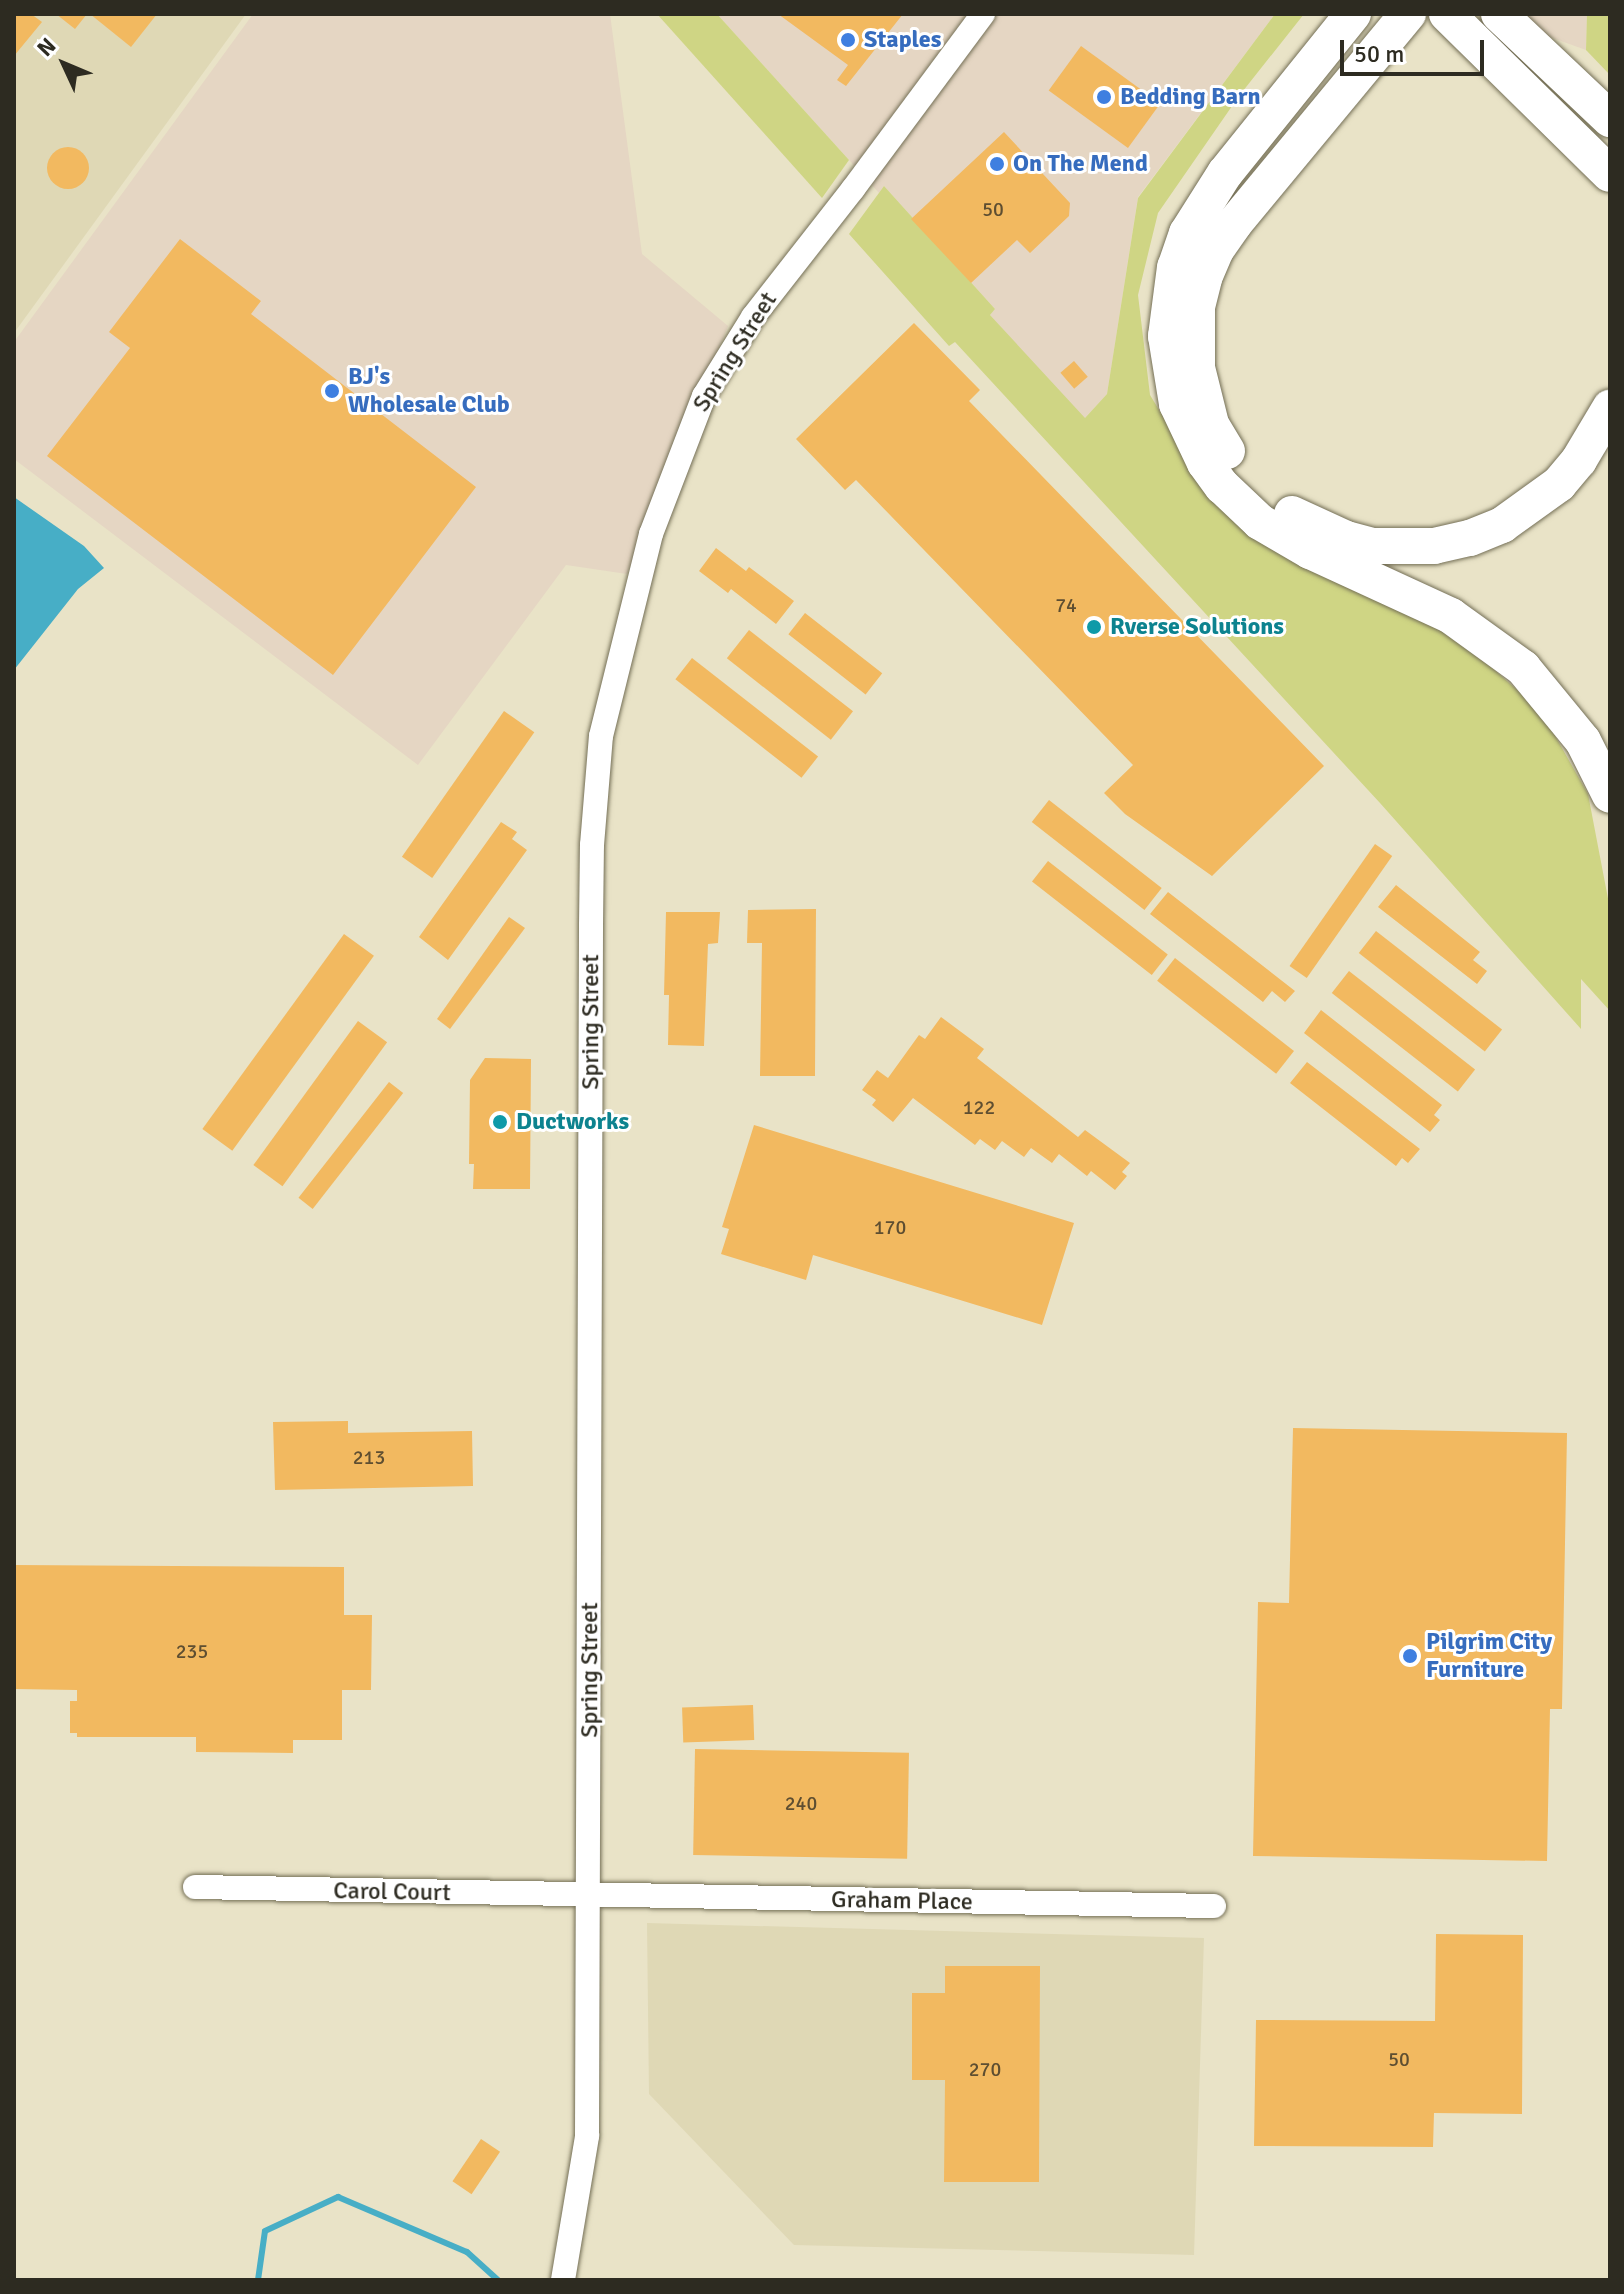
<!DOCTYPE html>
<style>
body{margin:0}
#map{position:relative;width:1624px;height:2294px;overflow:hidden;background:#e9e3c7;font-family:Signika,sans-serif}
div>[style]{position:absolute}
.commercial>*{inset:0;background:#e5d6c3}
.built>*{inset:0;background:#dfd8b5}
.green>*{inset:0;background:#cfd584}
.water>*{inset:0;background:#47aec6}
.stream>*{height:6px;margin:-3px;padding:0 3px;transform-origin:3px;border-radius:3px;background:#47aec6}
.building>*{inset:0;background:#f2b960;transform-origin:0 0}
.round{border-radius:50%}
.roads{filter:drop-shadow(0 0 2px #746f56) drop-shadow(0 0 2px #746f56)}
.minor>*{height:24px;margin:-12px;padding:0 12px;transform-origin:12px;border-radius:12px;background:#fff}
.highway>*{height:36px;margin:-18px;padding:0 18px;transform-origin:18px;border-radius:18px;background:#fff}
.dots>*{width:22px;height:22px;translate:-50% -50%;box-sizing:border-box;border:4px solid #fff;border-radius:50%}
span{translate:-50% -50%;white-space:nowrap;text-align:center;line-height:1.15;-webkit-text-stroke:6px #fff;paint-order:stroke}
.number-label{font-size:20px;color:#5e4e31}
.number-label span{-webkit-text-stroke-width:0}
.shop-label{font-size:24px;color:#366cbe;font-weight:700}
.left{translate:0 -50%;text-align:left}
.street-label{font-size:24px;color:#2d2b21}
.culture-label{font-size:24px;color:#0d838f;font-weight:700}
.frame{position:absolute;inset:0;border:16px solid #2d2b21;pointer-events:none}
.north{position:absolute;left:24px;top:24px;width:80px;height:80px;-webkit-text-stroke:6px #fff;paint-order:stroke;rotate:314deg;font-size:22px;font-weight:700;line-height:32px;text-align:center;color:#2d2b21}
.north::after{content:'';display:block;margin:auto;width:28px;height:36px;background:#2d2b21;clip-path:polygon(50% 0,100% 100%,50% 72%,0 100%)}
.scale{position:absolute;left:1340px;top:40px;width:144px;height:36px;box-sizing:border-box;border:4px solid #2d2b21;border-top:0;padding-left:10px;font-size:24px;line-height:28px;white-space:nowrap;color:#2d2b21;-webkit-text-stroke:6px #fff;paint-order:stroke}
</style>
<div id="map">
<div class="commercial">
<div style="clip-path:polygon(253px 14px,610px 14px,642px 254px,728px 326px,627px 574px,566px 565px,418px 765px,14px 459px,14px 342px)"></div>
<div style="clip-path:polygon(717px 14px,1275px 14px,1138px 197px,1107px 394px,1084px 419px,990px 315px,995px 309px,884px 186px,879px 193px)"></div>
<div style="clip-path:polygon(1486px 14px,1587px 14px,1586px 50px)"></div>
</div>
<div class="built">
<div style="clip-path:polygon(14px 14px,246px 14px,14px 333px)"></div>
<div style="clip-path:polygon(647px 1923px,1204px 1938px,1194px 2255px,794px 2245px,649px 2094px)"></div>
</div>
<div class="green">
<div style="clip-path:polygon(657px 14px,717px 14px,849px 160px,822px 198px)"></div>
<div style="clip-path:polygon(1275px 14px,1304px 14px,1239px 96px,1158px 213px,1138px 295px,1150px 395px,1194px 468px,1434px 626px,1491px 667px,1541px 711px,1588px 794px,1610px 909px,1610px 1011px,1581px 979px,1581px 1029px,1380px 803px,955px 342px,949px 346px,849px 234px,884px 186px,995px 309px,990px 315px,1085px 418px,1107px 394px,1138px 198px)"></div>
<div style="clip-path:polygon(1587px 14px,1610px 14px,1610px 75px,1586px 50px)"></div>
</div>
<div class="water">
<div style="clip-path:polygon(14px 497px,84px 546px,104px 568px,78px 589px,14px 670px)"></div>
</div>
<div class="stream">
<div style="left:258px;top:2280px;width:49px;rotate:-81.9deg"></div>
<div style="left:265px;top:2231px;width:81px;rotate:-25deg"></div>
<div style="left:338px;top:2197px;width:140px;rotate:23.1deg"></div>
<div style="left:467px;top:2252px;width:42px;rotate:42.1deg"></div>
</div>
<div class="building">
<div style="clip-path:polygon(14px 14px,31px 14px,42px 22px,14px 56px)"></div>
<div style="clip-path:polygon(56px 14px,87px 14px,75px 29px)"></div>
<div style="clip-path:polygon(90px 14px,157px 14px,131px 47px)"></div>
<div style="clip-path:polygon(778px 14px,903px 14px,846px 86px,837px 80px,848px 65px)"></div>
<div style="left:1081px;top:46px;width:98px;height:55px;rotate:36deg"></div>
<div style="clip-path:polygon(1004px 132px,1070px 203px,1069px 216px,1030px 253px,1017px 240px,971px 283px,911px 219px)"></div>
<div class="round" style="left:47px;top:147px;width:42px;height:42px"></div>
<div style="clip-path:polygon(180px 239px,261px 301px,251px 314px,476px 487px,333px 675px,47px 456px,130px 348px,109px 332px)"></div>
<div style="clip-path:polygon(914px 323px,980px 390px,969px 401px,1324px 766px,1212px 876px,1125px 814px,1104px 793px,1133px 765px,856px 480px,845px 490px,796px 439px)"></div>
<div style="left:1074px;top:361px;width:21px;height:18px;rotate:49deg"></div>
<div style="clip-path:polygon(716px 548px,746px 571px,749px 567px,794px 601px,776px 624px,731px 589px,728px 593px,699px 571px)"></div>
<div style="left:805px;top:613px;width:98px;height:27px;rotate:38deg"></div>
<div style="left:749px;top:630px;width:132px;height:36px;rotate:38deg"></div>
<div style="left:692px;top:658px;width:160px;height:27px;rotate:38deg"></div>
<div style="left:504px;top:711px;width:37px;height:178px;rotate:35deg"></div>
<div style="left:1049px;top:800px;width:143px;height:28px;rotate:38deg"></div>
<div style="clip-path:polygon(501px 822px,517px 832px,512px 839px,527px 850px,448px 960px,419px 937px)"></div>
<div style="left:1375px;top:844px;width:21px;height:149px;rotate:35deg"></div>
<div style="left:1048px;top:861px;width:152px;height:26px;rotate:38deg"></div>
<div style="clip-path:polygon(1396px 885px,1480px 952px,1473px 960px,1487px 971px,1477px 984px,1378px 907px)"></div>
<div style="clip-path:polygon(1168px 892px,1295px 991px,1285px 1002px,1272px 991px,1263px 1002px,1150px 914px)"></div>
<div style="clip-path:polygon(816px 909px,815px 1076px,760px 1076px,762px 943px,747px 943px,748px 910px)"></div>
<div style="clip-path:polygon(666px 912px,720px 912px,718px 943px,708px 944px,704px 1046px,668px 1045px,669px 995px,664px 995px)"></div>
<div style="clip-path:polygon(509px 917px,525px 928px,450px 1029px,437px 1019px)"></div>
<div style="left:1376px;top:931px;width:160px;height:28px;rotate:38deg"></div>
<div style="left:344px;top:934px;width:37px;height:241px;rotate:36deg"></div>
<div style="left:1175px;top:958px;width:151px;height:29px;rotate:38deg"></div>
<div style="left:1349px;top:971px;width:160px;height:28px;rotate:38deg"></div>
<div style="clip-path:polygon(1321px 1010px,1442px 1105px,1434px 1115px,1440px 1120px,1430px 1132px,1304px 1033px)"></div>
<div style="clip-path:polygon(941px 1017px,984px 1049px,977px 1058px,1078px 1137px,1085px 1130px,1130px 1163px,1122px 1172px,1127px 1176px,1115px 1190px,1091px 1171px,1087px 1176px,1059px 1154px,1052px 1163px,1031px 1148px,1024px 1157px,1002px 1141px,995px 1150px,980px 1139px,975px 1145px,913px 1098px,893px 1122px,872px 1105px,876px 1100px,862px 1090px,877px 1070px,888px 1078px,919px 1035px,925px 1039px)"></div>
<div style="left:358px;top:1021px;width:36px;height:178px;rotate:36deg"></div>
<div style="clip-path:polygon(485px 1058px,531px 1059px,530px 1189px,473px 1189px,474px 1164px,469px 1164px,470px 1080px)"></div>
<div style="clip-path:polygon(1307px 1062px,1420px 1149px,1408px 1163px,1402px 1158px,1396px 1166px,1290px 1083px)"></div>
<div style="left:389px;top:1082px;width:18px;height:147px;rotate:38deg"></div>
<div style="clip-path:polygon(754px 1125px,1074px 1223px,1042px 1325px,813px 1255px,806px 1280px,721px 1254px,729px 1229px,722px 1227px)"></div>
<div style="clip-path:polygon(348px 1421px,348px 1433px,472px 1431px,473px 1486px,275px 1490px,273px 1422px)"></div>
<div style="clip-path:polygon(1293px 1428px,1567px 1433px,1562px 1709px,1550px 1709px,1547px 1861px,1253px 1856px,1258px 1602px,1289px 1603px)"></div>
<div style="clip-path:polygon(14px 1565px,344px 1567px,344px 1615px,372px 1615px,371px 1690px,342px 1690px,342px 1740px,293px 1740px,293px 1753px,196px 1752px,196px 1737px,77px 1737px,77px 1733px,70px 1733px,70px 1701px,77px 1701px,77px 1690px,14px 1689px)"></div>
<div style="left:753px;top:1705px;width:35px;height:71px;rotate:88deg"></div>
<div style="left:695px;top:1749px;width:214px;height:106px;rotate:1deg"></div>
<div style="clip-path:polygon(1436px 1934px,1523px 1935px,1522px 2114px,1434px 2113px,1433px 2147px,1254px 2146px,1256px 2020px,1435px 2021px)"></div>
<div style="clip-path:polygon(945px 1966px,1040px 1966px,1039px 2182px,944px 2182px,945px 2080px,912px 2080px,912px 1993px,945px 1993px)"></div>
<div style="left:481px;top:2139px;width:23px;height:51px;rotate:34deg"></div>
</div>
<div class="roads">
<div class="minor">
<div style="left:195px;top:1887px;width:1019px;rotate:1.07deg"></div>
<div style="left:563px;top:2280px;width:146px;rotate:-80.5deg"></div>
<div style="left:587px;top:2136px;width:1211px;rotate:-89.81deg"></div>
<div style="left:591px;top:925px;width:80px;rotate:-89.3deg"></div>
<div style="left:592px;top:845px;width:109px;rotate:-85.3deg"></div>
<div style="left:601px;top:736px;width:208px;rotate:-76.1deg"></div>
<div style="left:651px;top:534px;width:148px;rotate:-69deg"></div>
<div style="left:704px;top:396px;width:93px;rotate:-58.2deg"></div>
<div style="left:753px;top:317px;width:162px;rotate:-52deg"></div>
<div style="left:853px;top:189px;width:218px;rotate:-53.4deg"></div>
</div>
<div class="highway">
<div style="left:1353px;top:14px;width:204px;rotate:128.8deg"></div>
<div style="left:1225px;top:173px;width:71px;rotate:122.3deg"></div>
<div style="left:1187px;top:233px;width:36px;rotate:109deg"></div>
<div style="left:1175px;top:267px;width:70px;rotate:97.4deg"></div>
<div style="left:1166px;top:336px;width:69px;rotate:80.8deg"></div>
<div style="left:1177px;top:404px;width:65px;rotate:64.6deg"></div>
<div style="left:1205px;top:463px;width:29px;rotate:54deg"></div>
<div style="left:1222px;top:486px;width:52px;rotate:43.5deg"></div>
<div style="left:1260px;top:522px;width:58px;rotate:30.1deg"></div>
<div style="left:1310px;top:551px;width:155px;rotate:24.7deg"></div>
<div style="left:1451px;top:616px;width:89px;rotate:35.8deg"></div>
<div style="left:1523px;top:668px;width:94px;rotate:50.6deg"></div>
<div style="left:1583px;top:741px;width:60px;rotate:63.4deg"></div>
<div style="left:1447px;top:14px;width:228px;rotate:44.5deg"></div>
<div style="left:1499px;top:14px;width:153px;rotate:43.4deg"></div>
<div style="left:1227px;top:451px;width:31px;rotate:-121deg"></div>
<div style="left:1211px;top:424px;width:58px;rotate:-104deg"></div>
<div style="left:1197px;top:368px;width:61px;rotate:-90deg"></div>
<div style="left:1197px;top:307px;width:30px;rotate:-76deg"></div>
<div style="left:1204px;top:278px;width:30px;rotate:-67deg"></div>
<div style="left:1216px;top:250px;width:32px;rotate:-55deg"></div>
<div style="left:1234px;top:224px;width:273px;rotate:-50.4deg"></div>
<div style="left:1292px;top:514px;width:60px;rotate:24.8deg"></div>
<div style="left:1346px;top:539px;width:28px;rotate:15deg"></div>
<div style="left:1373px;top:546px;width:61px"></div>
<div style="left:1434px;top:546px;width:37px;rotate:-13deg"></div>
<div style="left:1470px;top:538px;width:35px;rotate:-22deg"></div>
<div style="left:1502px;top:525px;width:70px;rotate:-35.7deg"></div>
<div style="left:1559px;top:484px;width:31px;rotate:-50deg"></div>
<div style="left:1579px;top:460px;width:61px;rotate:-59.2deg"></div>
</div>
</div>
<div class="dots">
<div style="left:848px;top:40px;background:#3f7fe0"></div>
<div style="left:1104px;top:97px;background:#3f7fe0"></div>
<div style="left:997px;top:164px;background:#3f7fe0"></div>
<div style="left:332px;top:391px;background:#3f7fe0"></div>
<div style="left:1094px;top:627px;background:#0f9aa8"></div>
<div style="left:500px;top:1122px;background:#0f9aa8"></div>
<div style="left:1410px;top:1656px;background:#3f7fe0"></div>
</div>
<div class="number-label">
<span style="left:993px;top:209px">50</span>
<span style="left:1066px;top:605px">74</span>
<span style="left:979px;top:1107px">122</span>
<span style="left:890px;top:1227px">170</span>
<span style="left:369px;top:1457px">213</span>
<span style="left:192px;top:1651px">235</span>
<span style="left:801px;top:1803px">240</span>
<span style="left:1399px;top:2059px">50</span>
<span style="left:985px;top:2069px">270</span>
</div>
<div class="shop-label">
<span class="left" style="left:864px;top:40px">Staples</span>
<span class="left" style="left:1120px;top:97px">Bedding Barn</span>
<span class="left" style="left:1013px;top:164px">On The Mend</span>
<span class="left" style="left:348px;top:391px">BJ's<br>Wholesale Club</span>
<span class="left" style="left:1426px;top:1656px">Pilgrim City<br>Furniture</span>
</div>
<div class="street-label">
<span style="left:735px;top:352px;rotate:-58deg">Spring Street</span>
<span style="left:591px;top:1022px;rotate:-90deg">Spring Street</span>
<span style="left:590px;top:1670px;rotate:-90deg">Spring Street</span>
<span style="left:392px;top:1892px;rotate:1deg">Carol Court</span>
<span style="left:902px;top:1901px;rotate:1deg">Graham Place</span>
</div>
<div class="culture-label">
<span class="left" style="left:1110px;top:627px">Rverse Solutions</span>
<span class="left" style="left:516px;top:1122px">Ductworks</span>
</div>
<div class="frame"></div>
<div class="north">N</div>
<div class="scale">50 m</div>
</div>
